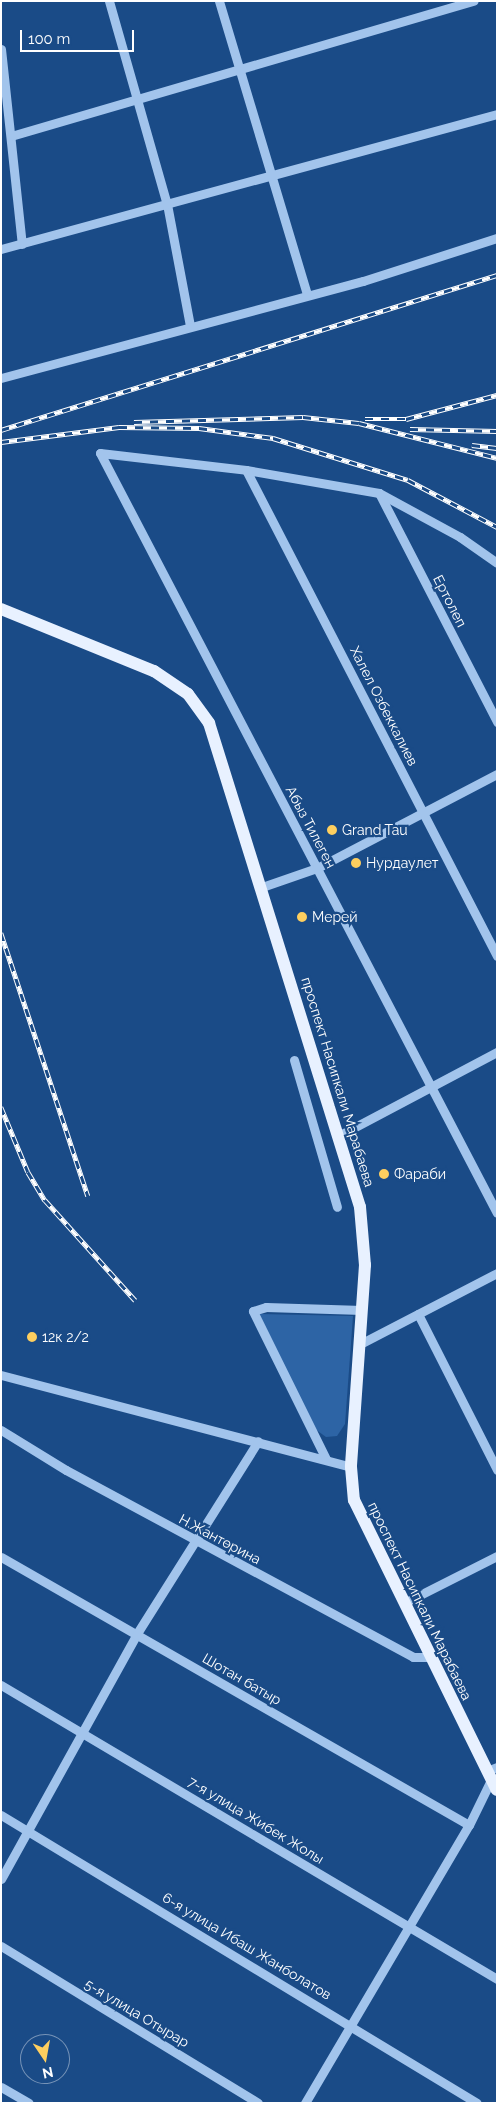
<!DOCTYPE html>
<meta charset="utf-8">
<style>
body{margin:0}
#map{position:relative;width:498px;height:2104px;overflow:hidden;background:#1a4b87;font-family:Raleway,sans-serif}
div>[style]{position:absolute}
.green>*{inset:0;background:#2d64a5}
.minor>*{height:9px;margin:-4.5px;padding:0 4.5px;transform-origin:4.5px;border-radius:4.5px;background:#a2c4ec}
.major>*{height:12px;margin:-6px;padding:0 6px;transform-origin:6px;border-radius:6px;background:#e8f1ff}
.rail>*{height:4.5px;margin-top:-2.25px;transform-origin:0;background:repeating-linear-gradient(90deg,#1a4b87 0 8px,#fff 0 16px);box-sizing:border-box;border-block:1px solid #fff}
.dots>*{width:14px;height:14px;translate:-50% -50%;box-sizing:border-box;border:2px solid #1a4b87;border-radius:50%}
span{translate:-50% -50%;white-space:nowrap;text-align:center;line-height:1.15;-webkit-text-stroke:4.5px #1a4b87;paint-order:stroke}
.street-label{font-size:14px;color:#fff}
.poi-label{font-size:14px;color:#fff}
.left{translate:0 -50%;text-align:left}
.frame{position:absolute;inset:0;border:2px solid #fff;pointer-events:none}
.north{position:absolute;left:20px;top:2034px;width:50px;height:50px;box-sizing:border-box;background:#1a4b87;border:1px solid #7693b7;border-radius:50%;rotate:168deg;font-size:14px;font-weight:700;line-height:20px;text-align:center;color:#fff}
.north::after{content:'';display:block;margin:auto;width:18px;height:22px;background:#fecf5f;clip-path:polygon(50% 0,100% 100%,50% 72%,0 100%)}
.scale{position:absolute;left:20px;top:30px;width:114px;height:22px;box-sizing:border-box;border:2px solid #fff;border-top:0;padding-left:6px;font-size:15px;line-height:18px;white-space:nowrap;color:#fff;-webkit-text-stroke:4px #1a4b87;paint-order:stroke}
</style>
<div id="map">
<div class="green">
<div style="clip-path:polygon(259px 1314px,353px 1316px,345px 1424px,337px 1436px,326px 1437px,315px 1429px)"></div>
</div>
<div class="minor">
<div style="left:109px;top:1px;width:211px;rotate:74.1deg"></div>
<div style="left:167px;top:204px;width:124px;rotate:79.3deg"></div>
<div style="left:219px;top:1px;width:307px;rotate:73.3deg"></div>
<div style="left:1px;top:49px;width:196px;rotate:83.9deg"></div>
<div style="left:11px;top:136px;width:482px;rotate:-16.3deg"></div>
<div style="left:1px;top:249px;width:514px;rotate:-15.23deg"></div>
<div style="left:1px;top:378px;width:375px;rotate:-15deg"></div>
<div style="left:363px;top:281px;width:141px;rotate:-17.8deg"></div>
<div style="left:100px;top:453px;width:857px;rotate:62.42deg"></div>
<div style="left:100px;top:453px;width:147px;rotate:6.6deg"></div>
<div style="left:246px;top:470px;width:135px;rotate:9.8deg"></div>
<div style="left:379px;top:493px;width:92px;rotate:28.5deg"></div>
<div style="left:460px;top:537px;width:45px;rotate:35.1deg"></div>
<div style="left:246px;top:470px;width:547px;rotate:62.69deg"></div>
<div style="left:379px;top:493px;width:258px;rotate:62.7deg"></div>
<div style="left:262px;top:887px;width:58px;rotate:-19.1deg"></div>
<div style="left:317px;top:868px;width:203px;rotate:-27.6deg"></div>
<div style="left:294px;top:1060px;width:153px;rotate:73.7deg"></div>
<div style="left:340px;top:1135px;width:178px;rotate:-27.9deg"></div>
<div style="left:418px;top:1314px;width:175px;rotate:63.1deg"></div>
<div style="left:360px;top:1344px;width:154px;rotate:-27.4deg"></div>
<div style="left:1px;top:1375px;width:362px;rotate:14.7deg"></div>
<div style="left:1px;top:1430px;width:76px;rotate:31.6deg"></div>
<div style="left:66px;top:1470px;width:394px;rotate:28.3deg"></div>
<div style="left:413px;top:1657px;width:18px"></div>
<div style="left:326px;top:1459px;width:165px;rotate:-116.3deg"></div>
<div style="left:253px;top:1311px;width:14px;rotate:-17deg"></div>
<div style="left:266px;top:1307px;width:96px;rotate:1.8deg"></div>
<div style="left:1px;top:1557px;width:539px;rotate:29.8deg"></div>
<div style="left:404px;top:1603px;width:104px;rotate:-26.8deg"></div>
<div style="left:1px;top:1685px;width:577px;rotate:30.66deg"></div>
<div style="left:487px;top:1771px;width:11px;rotate:-22deg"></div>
<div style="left:1px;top:1815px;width:556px;rotate:31.18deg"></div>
<div style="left:1px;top:1879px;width:279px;rotate:-61deg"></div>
<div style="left:136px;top:1635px;width:229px;rotate:-57.8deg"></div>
<div style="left:1px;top:1946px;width:301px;rotate:31.4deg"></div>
<div style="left:1px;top:2087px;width:32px;rotate:30deg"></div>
<div style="left:305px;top:2103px;width:323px;rotate:-59.5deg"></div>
<div style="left:469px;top:1825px;width:50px;rotate:-63.9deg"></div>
</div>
<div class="major">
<div style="left:1px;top:609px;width:165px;rotate:22.1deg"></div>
<div style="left:154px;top:671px;width:41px;rotate:34.1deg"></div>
<div style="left:188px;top:694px;width:36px;rotate:54deg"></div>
<div style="left:209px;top:723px;width:507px;rotate:72.67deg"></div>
<div style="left:360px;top:1207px;width:58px;rotate:85.1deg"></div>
<div style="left:365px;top:1265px;width:202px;rotate:94deg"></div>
<div style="left:351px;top:1467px;width:33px;rotate:85deg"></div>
<div style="left:354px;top:1500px;width:323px;rotate:63.8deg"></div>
</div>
<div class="rail">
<div style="left:365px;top:419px;width:41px"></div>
<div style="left:406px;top:419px;width:94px;rotate:-14.8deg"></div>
<div style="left:134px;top:422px;width:169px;rotate:-1.7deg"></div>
<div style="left:303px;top:417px;width:56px;rotate:6.1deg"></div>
<div style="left:359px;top:423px;width:142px;rotate:14.2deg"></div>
<div style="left:410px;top:429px;width:87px;rotate:1.3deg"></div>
<div style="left:1px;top:430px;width:520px;rotate:-17.35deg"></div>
<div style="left:1px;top:442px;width:119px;rotate:-7.2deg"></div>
<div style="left:119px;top:427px;width:80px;rotate:0.7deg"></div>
<div style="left:199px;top:428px;width:75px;rotate:7.7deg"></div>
<div style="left:273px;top:438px;width:141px;rotate:17.3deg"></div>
<div style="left:408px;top:480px;width:101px;rotate:27.8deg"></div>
<div style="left:472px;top:445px;width:25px;rotate:7deg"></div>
<div style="left:1px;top:933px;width:277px;rotate:71.7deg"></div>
<div style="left:1px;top:1107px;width:70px;rotate:67.4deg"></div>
<div style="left:28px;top:1172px;width:33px;rotate:59deg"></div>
<div style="left:45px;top:1200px;width:135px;rotate:48deg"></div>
</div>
<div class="dots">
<div style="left:332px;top:830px;background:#fecf5f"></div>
<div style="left:356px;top:863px;background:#fecf5f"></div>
<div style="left:302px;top:917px;background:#fecf5f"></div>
<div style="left:384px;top:1174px;background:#fecf5f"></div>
<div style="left:32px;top:1337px;background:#fecf5f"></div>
</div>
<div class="street-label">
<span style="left:450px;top:601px;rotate:63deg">Ертолеп</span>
<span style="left:384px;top:706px;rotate:63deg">Халел Озбеккалиев</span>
<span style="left:311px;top:827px;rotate:62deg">Абыз Тилеген</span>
<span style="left:338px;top:1082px;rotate:73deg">проспект Насипкали Марабаева</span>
<span style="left:220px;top:1539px;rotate:28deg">Н.Жантөрина</span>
<span style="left:420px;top:1601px;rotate:64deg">проспект Насипкали Марабаева</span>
<span style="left:242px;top:1679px;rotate:30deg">Шотан батыр</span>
<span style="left:256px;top:1820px;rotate:31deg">7-я улица Жибек Жолы</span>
<span style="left:247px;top:1946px;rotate:31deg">6-я улица Ибаш Жанболатов</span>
<span style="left:137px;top:2013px;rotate:31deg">5-я улица Отырар</span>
</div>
<div class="poi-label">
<span class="left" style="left:342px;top:830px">Grand Tau</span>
<span class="left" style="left:366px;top:863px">Нурдаулет</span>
<span class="left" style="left:312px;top:917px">Мерей</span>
<span class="left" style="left:394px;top:1174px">Фараби</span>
<span class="left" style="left:42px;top:1337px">12к 2/2</span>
</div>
<div class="frame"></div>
<div class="north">N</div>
<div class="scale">100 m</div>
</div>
